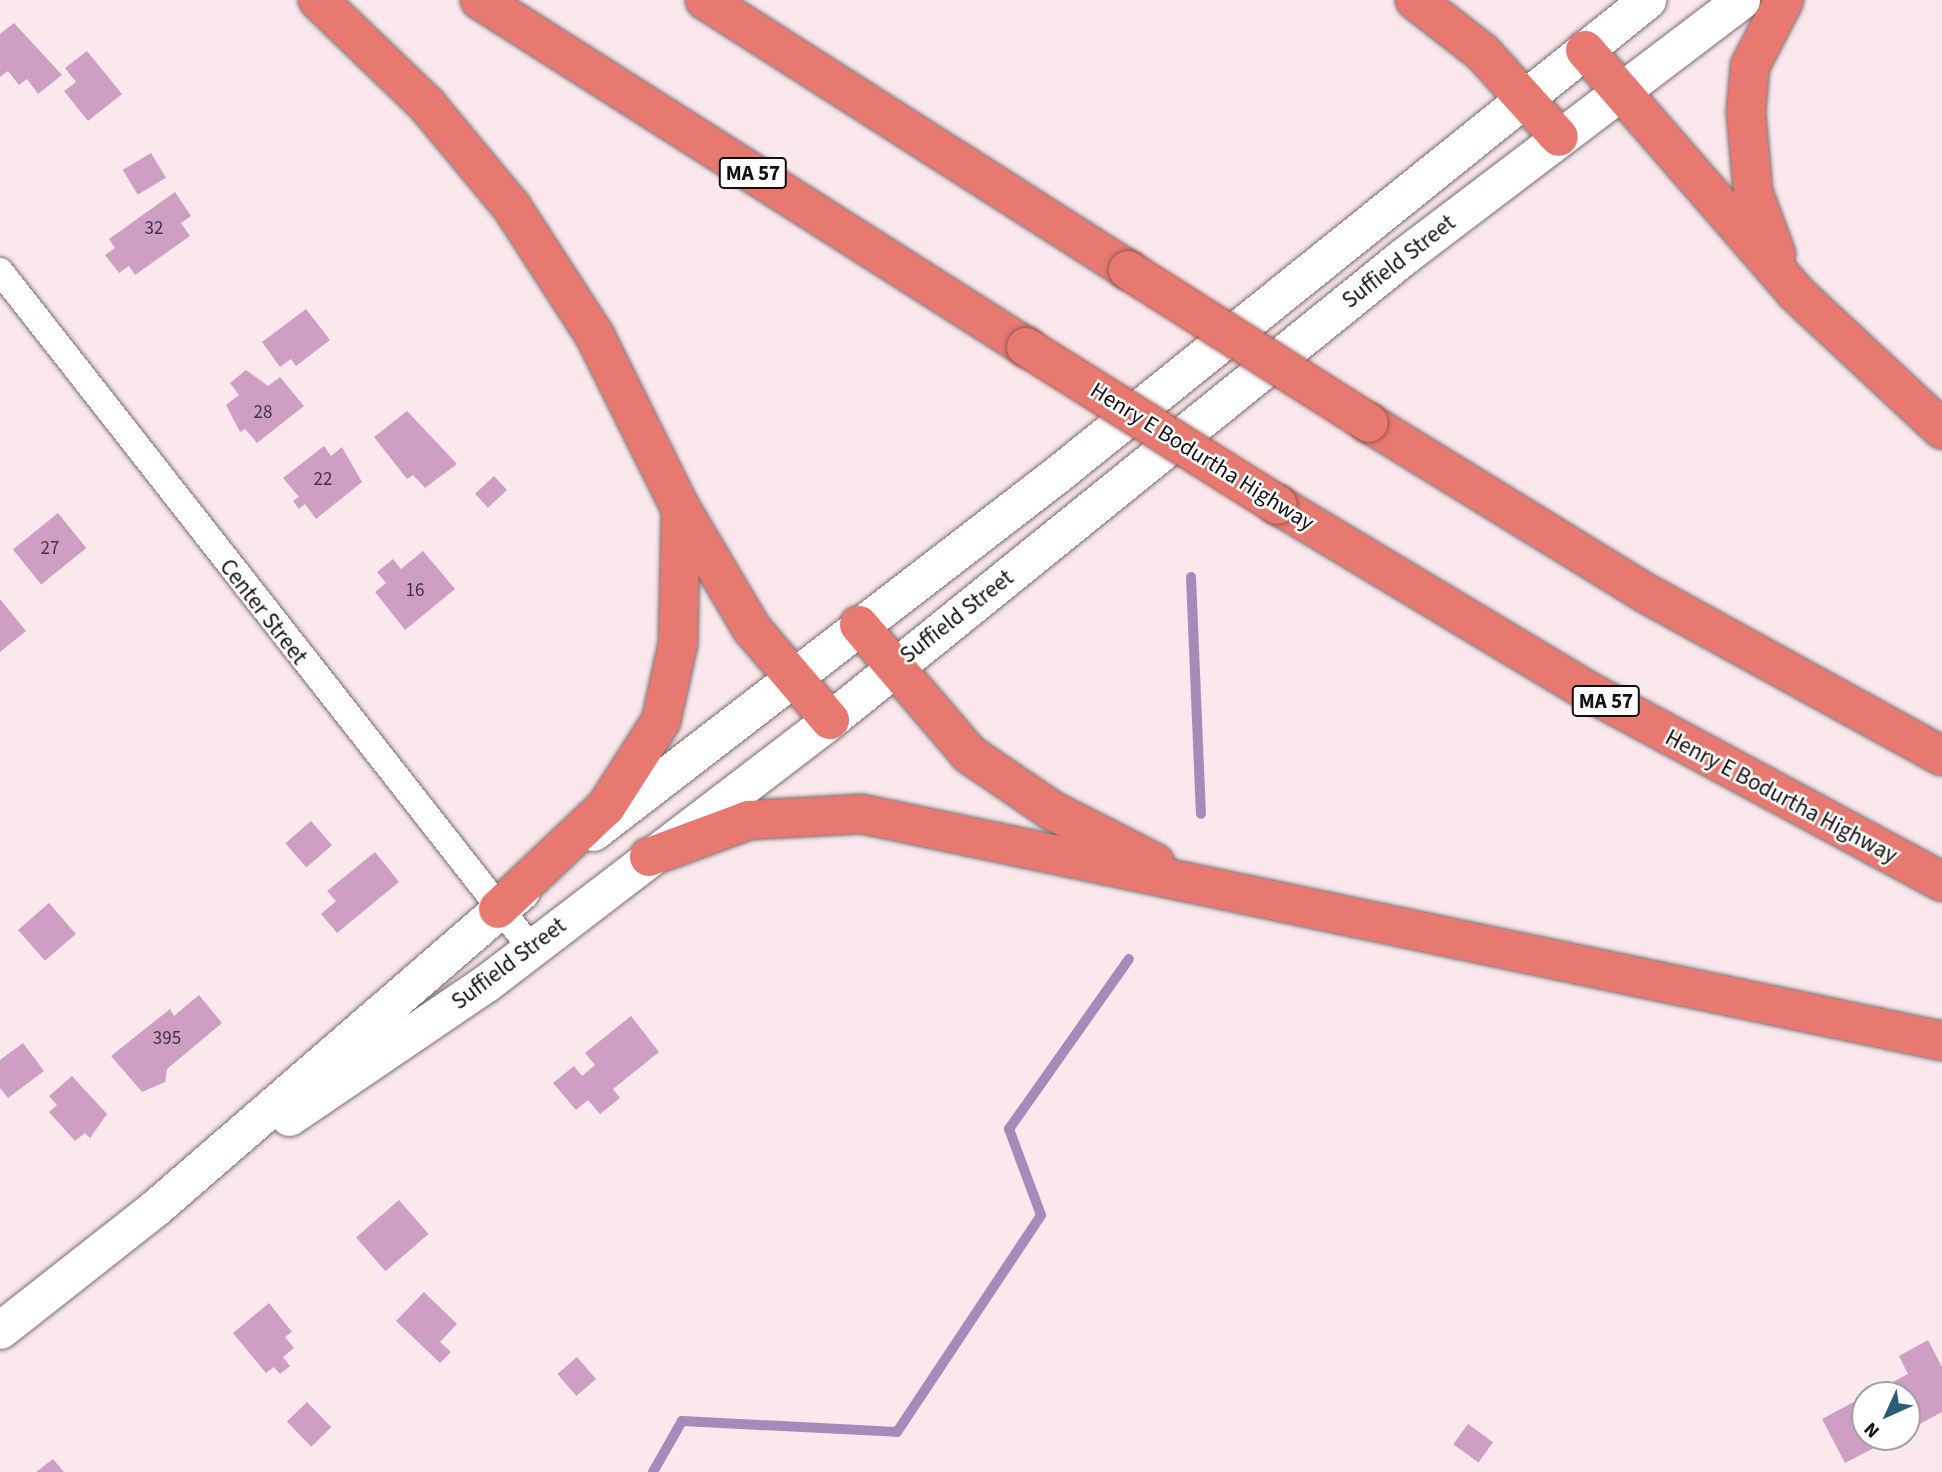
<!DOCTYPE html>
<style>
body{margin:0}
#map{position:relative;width:1942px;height:1472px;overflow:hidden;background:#fae8ed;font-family:"Source Sans 3",sans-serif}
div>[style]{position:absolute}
.stream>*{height:10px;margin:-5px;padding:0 5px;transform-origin:5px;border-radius:5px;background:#a58bba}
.building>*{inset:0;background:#ce9fc3;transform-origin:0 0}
.roads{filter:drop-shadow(0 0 2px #7c6c70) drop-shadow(0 0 2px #7c6c70)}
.street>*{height:26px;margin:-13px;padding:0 13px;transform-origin:13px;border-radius:13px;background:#fff}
.secondary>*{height:37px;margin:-18.5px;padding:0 18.5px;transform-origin:18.5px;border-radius:18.5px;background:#fff}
.highway>*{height:38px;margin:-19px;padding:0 19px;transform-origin:19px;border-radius:19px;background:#e77970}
.bridges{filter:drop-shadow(0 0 2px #9d544e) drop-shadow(0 0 2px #9d544e)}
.highway-bridge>*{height:38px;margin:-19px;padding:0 19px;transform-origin:19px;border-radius:19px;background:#e77970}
span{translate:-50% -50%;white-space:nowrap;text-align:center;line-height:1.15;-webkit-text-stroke:5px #fff;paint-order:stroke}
.number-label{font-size:19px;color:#42333d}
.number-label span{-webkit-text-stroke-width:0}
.shield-label span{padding:2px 5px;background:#fff;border:2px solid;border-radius:5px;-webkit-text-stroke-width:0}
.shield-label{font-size:21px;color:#140f10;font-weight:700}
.street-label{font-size:23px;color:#140f10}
.north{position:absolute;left:1851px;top:1381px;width:70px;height:70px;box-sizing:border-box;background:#fff;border:2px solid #a19f9f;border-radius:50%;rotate:225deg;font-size:19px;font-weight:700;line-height:28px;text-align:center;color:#140f10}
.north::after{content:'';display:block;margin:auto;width:24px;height:32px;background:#275d78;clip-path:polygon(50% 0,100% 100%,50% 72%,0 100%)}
</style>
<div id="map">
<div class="stream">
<div style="left:1191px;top:577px;width:237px;rotate:87.6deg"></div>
<div style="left:653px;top:1472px;width:59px;rotate:-60.4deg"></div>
<div style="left:682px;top:1421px;width:215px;rotate:2.9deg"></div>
<div style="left:897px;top:1432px;width:260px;rotate:-56.4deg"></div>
<div style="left:1041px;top:1215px;width:92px;rotate:-110.4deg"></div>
<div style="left:1009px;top:1129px;width:208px;rotate:-54.8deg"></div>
</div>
<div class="building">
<div style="clip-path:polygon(14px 23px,62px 75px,38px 94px,27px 79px,19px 85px,8px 71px,0 77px,0 34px)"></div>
<div style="clip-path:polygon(87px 51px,122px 94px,88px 121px,64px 91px,76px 82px,65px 68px)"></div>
<div style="left:151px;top:153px;width:29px;height:33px;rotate:59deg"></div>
<div style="clip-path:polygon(175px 192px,191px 216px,181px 223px,190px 236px,135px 275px,129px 266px,119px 273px,105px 255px,115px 248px,109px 239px)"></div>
<div style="clip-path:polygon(306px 309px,330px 340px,296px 366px,291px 359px,280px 367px,262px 342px)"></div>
<div style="clip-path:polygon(246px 370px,268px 386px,280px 377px,304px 406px,257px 443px,245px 429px,240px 432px,226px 405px,239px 395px,230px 383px)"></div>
<div style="clip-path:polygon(407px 411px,457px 464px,425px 488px,413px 475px,407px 479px,374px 437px)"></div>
<div style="clip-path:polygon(324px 446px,331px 456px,342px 447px,362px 482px,316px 519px,305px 504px,299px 509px,293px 501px,299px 497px,283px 478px)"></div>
<div style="left:494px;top:476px;width:19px;height:26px;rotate:47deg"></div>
<div style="left:58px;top:513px;width:45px;height:58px;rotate:51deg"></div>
<div style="clip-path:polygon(423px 551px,455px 589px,405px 630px,375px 592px,386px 583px,377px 572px,393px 559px,401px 569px)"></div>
<div style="clip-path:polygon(0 599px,26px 631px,0 652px)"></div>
<div style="left:311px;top:821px;width:32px;height:34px;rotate:49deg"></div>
<div style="clip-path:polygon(375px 852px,399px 882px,337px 933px,321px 914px,336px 901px,327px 891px)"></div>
<div style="left:49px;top:903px;width:41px;height:41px;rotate:49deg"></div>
<div style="clip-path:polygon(199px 995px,222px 1023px,167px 1069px,165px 1082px,142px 1092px,111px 1056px,170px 1009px,174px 1016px)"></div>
<div style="clip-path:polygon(631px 1016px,659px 1052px,613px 1089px,620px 1098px,600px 1114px,588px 1100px,576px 1110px,553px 1083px,574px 1066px,582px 1076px,595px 1065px,585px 1053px)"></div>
<div style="clip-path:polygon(23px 1043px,44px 1071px,8px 1098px,0 1088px,0 1060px)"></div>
<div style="clip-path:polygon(72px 1076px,107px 1114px,90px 1138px,85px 1133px,75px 1141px,49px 1112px,57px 1105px,49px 1096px)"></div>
<div style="left:399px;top:1200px;width:45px;height:57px;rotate:49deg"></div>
<div style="clip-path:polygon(424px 1292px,457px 1324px,440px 1342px,451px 1352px,440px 1363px,396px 1321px)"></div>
<div style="clip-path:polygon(269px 1303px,292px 1332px,285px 1337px,294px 1348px,283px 1357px,290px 1366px,280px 1374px,274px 1367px,266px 1373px,233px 1333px)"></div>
<div style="clip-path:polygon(1928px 1340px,1942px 1367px,1942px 1412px,1907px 1431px,1907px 1395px,1868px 1395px,1908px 1374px,1899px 1356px)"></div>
<div style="left:577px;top:1357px;width:29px;height:26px;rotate:49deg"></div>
<div style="clip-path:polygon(1865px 1396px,1865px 1437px,1895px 1437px,1845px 1463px,1822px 1419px)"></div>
<div style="left:307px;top:1402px;width:35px;height:28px;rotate:46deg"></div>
<div style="left:1468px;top:1424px;width:31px;height:25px;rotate:36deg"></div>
<div style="clip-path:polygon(53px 1459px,64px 1472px,36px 1472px)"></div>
</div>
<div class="roads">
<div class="street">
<div style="left:0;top:271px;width:860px;rotate:51.89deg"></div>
</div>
<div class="secondary">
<div style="left:593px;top:832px;width:583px;rotate:-37.62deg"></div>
<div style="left:1055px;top:476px;width:760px;rotate:-38.8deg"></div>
<div style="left:289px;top:1117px;width:237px;rotate:-34.2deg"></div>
<div style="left:485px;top:984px;width:434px;rotate:-37.4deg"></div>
<div style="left:830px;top:720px;width:738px;rotate:-38.95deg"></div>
<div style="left:1404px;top:256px;width:423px;rotate:-37.2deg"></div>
<div style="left:0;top:1330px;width:197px;rotate:-38.2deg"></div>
<div style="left:155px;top:1208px;width:484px;rotate:-40.9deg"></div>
</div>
<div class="highway">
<div style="left:318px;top:0;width:151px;rotate:43.9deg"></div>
<div style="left:427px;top:105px;width:131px;rotate:50.3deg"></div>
<div style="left:511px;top:206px;width:155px;rotate:57.1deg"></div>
<div style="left:595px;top:336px;width:193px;rotate:63.6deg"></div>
<div style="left:681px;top:509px;width:139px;rotate:59.4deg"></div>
<div style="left:752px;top:629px;width:120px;rotate:49.4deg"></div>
<div style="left:480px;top:0;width:647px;rotate:32.44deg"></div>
<div style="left:705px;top:0;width:502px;rotate:32.55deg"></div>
<div style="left:1415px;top:0;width:86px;rotate:37.9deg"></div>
<div style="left:1483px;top:53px;width:113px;rotate:47.9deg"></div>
<div style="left:1585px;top:50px;width:322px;rotate:49deg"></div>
<div style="left:1796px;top:293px;width:200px;rotate:43deg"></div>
<div style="left:1776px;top:254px;width:66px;rotate:-110.4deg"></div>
<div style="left:1753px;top:192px;width:80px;rotate:-95deg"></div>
<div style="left:1746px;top:112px;width:46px;rotate:-85deg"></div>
<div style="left:1750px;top:66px;width:74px;rotate:-62.7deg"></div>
<div style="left:1369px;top:423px;width:329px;rotate:31.6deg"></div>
<div style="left:1649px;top:595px;width:334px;rotate:28.8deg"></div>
<div style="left:1278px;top:505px;width:359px;rotate:31deg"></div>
<div style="left:1586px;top:690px;width:404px;rotate:28.3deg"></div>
<div style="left:859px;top:625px;width:170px;rotate:49.5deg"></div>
<div style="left:969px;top:754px;width:99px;rotate:34.3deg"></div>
<div style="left:1051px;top:810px;width:117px;rotate:27deg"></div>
<div style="left:649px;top:857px;width:107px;rotate:-20.3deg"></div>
<div style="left:749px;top:820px;width:113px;rotate:-3deg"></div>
<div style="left:862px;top:814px;width:1104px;rotate:11.87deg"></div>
<div style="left:498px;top:909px;width:149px;rotate:-43.4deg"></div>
<div style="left:606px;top:807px;width:102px;rotate:-57.4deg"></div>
<div style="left:661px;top:721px;width:79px;rotate:-77.6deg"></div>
<div style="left:678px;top:644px;width:135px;rotate:-88.7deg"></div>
</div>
</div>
<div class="bridges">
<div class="highway-bridge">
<div style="left:1128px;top:270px;width:285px;rotate:32.4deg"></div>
<div style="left:1026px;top:347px;width:297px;rotate:32.1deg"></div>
</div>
</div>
<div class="number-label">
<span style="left:154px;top:229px">32</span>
<span style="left:263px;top:413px">28</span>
<span style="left:323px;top:480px">22</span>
<span style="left:50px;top:549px">27</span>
<span style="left:415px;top:591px">16</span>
<span style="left:167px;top:1039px">395</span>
</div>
<div class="shield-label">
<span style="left:753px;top:173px">MA 57</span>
<span style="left:1606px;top:701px">MA 57</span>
</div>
<div class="street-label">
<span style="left:1399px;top:262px;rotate:-38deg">Suffield Street</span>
<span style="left:1202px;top:457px;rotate:32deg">Henry E Bodurtha Highway</span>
<span style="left:263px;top:612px;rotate:52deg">Center Street</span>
<span style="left:957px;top:617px;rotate:-38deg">Suffield Street</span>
<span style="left:1781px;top:797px;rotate:28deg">Henry E Bodurtha Highway</span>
<span style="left:509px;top:964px;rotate:-37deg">Suffield Street</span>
</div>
<div class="north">N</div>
</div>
